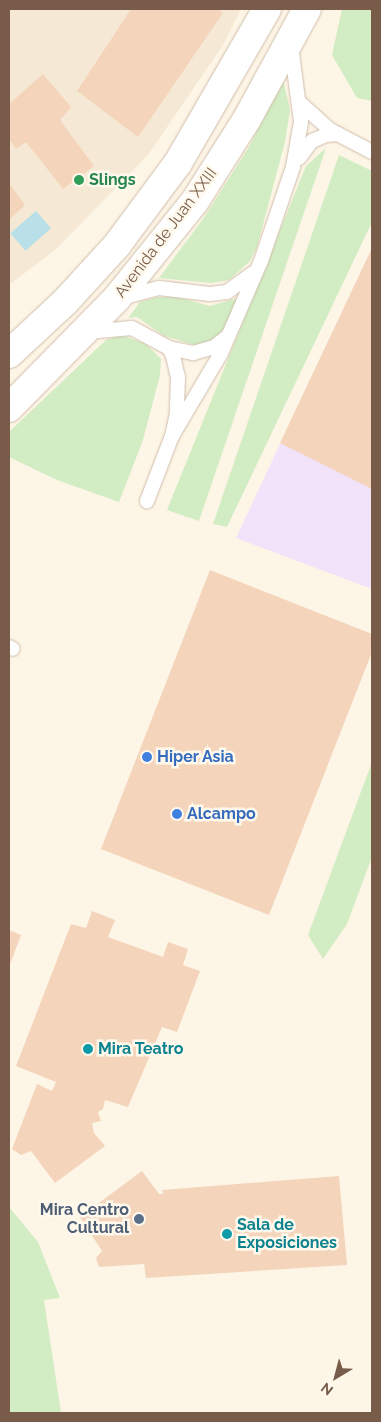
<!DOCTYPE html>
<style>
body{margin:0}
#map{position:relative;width:381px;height:1422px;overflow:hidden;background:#fdf5e6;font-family:Raleway,sans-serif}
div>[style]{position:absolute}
.residential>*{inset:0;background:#f5e8d4}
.education>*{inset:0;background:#f2e2fa}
.green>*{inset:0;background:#d2ecc3}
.water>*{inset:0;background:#b9dfe8;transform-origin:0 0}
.building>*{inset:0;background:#f4d5bc}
.roads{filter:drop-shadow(0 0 1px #d0bdab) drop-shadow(0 0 1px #d0bdab)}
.lane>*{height:14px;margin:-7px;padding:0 7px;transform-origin:7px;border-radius:7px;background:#fff}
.secondary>*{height:28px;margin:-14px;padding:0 14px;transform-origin:14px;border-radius:14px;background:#fff}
.dots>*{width:14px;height:14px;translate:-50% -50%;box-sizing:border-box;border:2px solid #fff9ed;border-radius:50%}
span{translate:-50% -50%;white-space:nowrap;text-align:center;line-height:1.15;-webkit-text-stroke:5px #fff9ed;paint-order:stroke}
.leisure-label{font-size:16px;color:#27864d;font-weight:700}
.left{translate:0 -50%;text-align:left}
.street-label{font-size:16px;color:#785c49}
.shop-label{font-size:16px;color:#366cbe;font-weight:700}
.culture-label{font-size:16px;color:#0d838f;font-weight:700}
.service-label{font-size:16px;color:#4e5e75;font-weight:700}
.right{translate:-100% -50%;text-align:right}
.frame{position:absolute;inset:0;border:10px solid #785c49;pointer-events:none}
.north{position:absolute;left:311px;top:1352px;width:50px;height:50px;-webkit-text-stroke:4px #fff9ed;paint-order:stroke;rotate:217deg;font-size:14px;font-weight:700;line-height:20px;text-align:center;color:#785c49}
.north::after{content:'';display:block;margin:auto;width:18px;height:22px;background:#785c49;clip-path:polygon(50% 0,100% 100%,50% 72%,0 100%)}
</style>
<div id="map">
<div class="residential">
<div style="clip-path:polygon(9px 9px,241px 9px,223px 45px,148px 155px,55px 250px,9px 285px)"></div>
</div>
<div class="education">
<div style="clip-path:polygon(372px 248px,372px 589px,236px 538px)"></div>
</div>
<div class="green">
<div style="clip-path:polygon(342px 9px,372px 9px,372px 101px,357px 98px,332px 55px)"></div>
<div style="clip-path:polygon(283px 79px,290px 110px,285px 142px,257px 247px,250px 261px,229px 280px,211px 283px,159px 278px,203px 219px,249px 147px)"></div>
<div style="clip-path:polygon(326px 148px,199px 521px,167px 510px,306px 166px)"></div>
<div style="clip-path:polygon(339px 155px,372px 171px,372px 222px,227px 527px,213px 524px)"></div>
<div style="clip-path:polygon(157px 297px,177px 297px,210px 306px,241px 297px,224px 330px,210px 343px,195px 345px,164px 336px,137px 317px,128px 318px,140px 302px)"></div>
<div style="clip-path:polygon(121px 335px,146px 344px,161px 359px,160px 375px,143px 440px,119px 502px,57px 480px,9px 457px,9px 432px,106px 340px)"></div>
<div style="clip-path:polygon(372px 762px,372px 857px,347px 924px,323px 959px,308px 935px)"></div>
<div style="clip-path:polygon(9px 1207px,38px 1242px,60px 1298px,44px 1300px,61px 1413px,9px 1413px)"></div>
</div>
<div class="water">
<div style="left:36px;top:211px;width:23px;height:34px;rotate:49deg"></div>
</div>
<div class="building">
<div style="clip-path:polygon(131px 9px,218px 9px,223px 13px,138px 137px,77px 91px)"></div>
<div style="clip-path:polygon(43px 74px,71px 107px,60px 120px,94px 166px,63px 189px,26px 142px,16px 149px,9px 139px,9px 104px)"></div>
<div style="clip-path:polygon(9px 183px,25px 205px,9px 220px)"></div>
<div style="clip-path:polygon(372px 248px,372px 489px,280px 443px)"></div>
<div style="clip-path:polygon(210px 570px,372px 634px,372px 652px,269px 915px,101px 849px)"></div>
<div style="clip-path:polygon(92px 911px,115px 920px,108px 937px,163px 957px,168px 942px,188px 949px,183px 965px,200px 971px,177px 1032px,162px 1027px,128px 1107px,105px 1100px,103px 1109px,98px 1112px,101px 1121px,92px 1123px,94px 1133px,105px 1146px,55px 1183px,31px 1151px,21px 1155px,12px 1149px,37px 1084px,52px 1091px,56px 1082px,16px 1066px,71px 924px,86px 928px)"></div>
<div style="clip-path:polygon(9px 930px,21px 935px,9px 967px)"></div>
<div style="clip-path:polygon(142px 1171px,159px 1194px,163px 1194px,162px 1190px,339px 1176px,347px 1265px,146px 1278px,144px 1264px,99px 1267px,96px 1258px,102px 1251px,80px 1217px)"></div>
</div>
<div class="roads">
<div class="lane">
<div style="left:299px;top:102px;width:42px;rotate:42.1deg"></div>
<div style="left:330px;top:130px;width:47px;rotate:27.6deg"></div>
<div style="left:299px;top:158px;width:21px;rotate:-53deg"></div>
<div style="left:312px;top:141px;width:15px;rotate:-23deg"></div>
<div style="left:326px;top:135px;width:12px;rotate:-5deg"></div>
<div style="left:121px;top:298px;width:39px;rotate:-15deg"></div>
<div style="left:159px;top:288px;width:51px;rotate:6.7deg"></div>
<div style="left:210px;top:294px;width:17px;rotate:-7deg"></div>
<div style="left:227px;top:292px;width:32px;rotate:-36deg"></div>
<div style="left:87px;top:332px;width:45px;rotate:-5.1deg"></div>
<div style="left:132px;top:328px;width:42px;rotate:28.4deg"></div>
<div style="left:169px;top:348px;width:9px;rotate:63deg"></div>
<div style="left:173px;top:356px;width:22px;rotate:77deg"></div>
<div style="left:178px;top:377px;width:36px;rotate:92deg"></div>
<div style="left:177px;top:413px;width:24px;rotate:102deg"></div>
<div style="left:172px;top:436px;width:70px;rotate:111deg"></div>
<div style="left:169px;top:348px;width:25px;rotate:12deg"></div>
<div style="left:193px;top:353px;width:22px;rotate:-16deg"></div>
<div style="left:214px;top:347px;width:18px;rotate:-38deg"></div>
<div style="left:172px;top:436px;width:96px;rotate:-59.4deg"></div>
<div style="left:221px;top:353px;width:100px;rotate:-66.5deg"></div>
<div style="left:261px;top:261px;width:99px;rotate:-71.2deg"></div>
<div style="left:293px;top:167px;width:46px;rotate:-79.9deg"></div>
<div style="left:301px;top:122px;width:77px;rotate:-97.5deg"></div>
<div style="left:9px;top:647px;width:4px;rotate:27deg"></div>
</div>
<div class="secondary">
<div style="left:9px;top:354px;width:76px;rotate:-42.9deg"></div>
<div style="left:65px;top:302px;width:77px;rotate:-47.6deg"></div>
<div style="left:117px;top:245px;width:102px;rotate:-53.4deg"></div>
<div style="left:178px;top:163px;width:178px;rotate:-60deg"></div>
<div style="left:9px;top:408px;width:154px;rotate:-45.5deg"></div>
<div style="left:117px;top:298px;width:124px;rotate:-51.2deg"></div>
<div style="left:195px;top:201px;width:97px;rotate:-57.6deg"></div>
<div style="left:247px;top:119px;width:125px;rotate:-61.4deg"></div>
</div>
</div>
<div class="dots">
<div style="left:79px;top:180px;background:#2e9e5b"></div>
<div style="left:147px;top:757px;background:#3f7fe0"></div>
<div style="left:177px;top:814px;background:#3f7fe0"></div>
<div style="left:88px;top:1049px;background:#0f9aa8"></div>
<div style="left:139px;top:1219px;background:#5c6f8a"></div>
<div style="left:227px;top:1234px;background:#0f9aa8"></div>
</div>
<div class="leisure-label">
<span class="left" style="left:89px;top:180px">Slings</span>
</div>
<div class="street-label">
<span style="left:166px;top:233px;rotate:-53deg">Avenida de Juan XXIII</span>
</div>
<div class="shop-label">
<span class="left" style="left:157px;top:757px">Hiper Asia</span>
<span class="left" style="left:187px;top:814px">Alcampo</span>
</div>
<div class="culture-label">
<span class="left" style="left:98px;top:1049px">Mira Teatro</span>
<span class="left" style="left:237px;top:1234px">Sala de<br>Exposiciones</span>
</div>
<div class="service-label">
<span class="right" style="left:129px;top:1219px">Mira Centro<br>Cultural</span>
</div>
<div class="frame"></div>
<div class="north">N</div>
</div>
